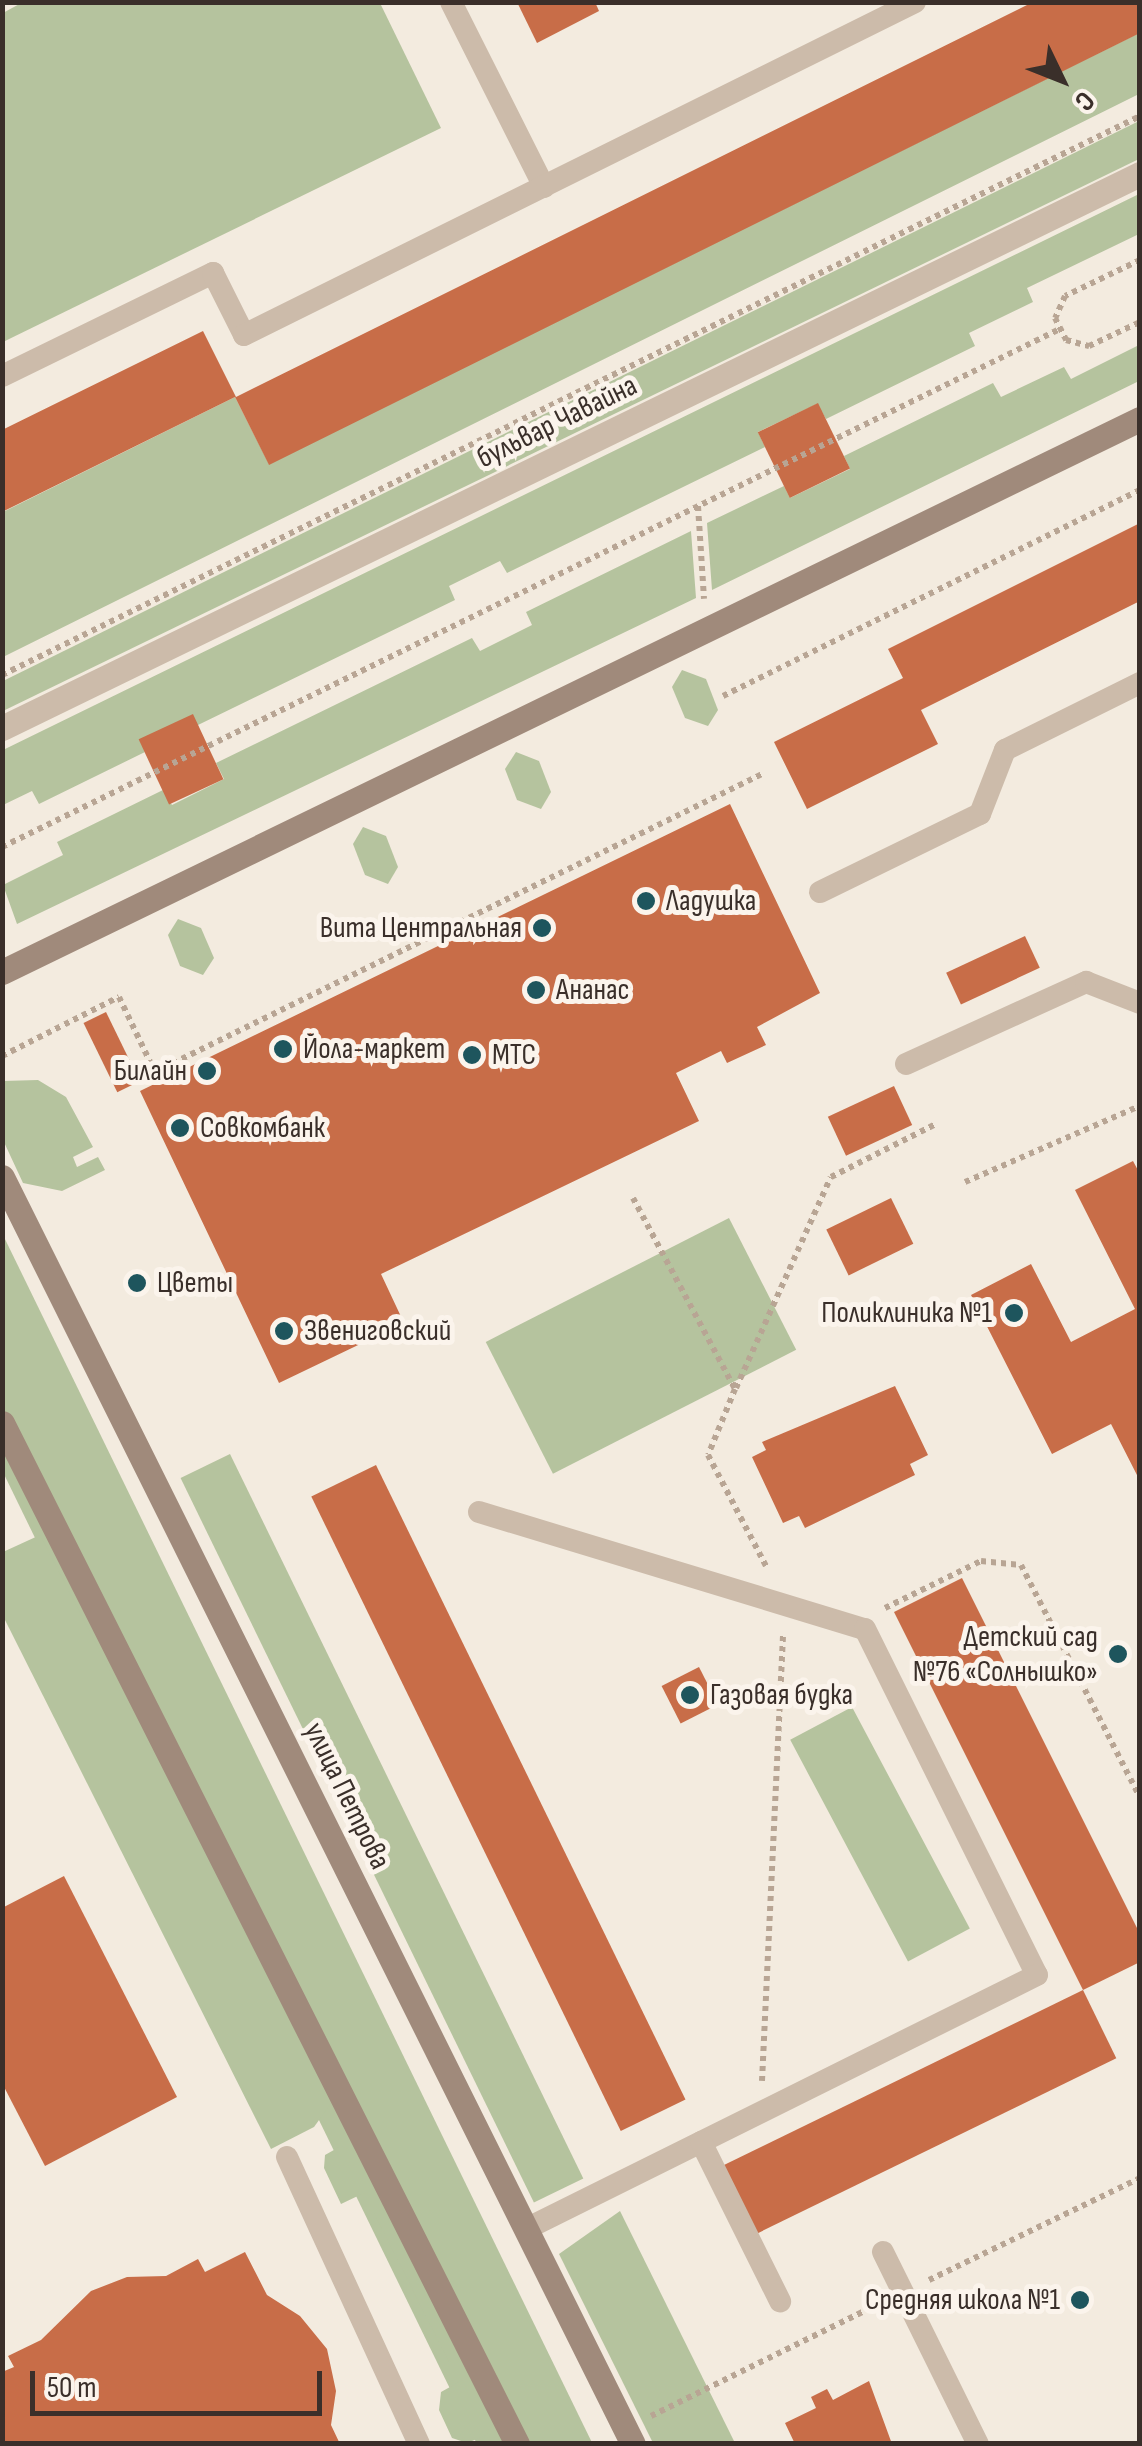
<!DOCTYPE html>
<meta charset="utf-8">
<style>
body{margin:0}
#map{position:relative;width:1142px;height:2446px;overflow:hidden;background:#f3ebdf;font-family:"Sofia Sans Condensed",sans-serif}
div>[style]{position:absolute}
.green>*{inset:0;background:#b5c39e;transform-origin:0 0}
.building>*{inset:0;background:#c86d48;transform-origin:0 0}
.path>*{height:6px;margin-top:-3px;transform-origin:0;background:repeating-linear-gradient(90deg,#b8a594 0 5px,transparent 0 10px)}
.lane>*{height:22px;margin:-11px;padding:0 11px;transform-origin:11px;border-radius:11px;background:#cba}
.street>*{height:25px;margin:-12.5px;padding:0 12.5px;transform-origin:12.5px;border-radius:12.5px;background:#cba}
.secondary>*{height:25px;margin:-12.5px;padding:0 12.5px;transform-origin:12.5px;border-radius:12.5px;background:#a08a7b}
.dots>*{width:28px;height:28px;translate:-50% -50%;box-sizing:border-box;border:5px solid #fbf4ec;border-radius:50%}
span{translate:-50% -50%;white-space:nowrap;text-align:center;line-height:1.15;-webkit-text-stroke:10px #fbf4ec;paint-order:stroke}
.street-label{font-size:30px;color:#3a2f2a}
.poi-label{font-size:30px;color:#3a2f2a}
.left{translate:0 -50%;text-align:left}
.right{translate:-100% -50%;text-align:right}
.frame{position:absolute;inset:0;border:5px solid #3a2f2a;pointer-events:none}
.north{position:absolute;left:1012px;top:30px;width:100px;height:100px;-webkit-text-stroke:8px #fbf4ec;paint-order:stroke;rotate:133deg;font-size:28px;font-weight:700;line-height:40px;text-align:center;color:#3a2f2a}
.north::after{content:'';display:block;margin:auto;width:35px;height:45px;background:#3a2f2a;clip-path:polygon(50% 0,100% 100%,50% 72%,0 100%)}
.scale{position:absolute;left:30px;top:2371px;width:292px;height:45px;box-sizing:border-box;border:5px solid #3a2f2a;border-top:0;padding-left:12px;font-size:30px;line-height:35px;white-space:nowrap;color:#3a2f2a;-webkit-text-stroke:8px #fbf4ec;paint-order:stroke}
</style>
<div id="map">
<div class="green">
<div style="clip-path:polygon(23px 2px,380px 3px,441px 128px,3px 342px,3px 13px)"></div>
<div style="clip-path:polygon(1139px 33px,1139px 94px,3px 657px,3px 512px,235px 397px,269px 464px)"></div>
<div style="clip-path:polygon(1139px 121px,1139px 159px,3px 711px,3px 681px)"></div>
<div style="clip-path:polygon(1139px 194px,1139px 234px,1027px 288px,1033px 302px,969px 333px,975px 346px,826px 419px,817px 404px,758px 432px,765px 447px,507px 573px,500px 561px,449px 586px,455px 600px,198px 725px,140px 740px,145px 752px,39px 804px,32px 791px,3px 805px,3px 750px)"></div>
<div style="clip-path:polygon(1139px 345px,1139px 381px,712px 590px,707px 523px,784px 486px,790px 498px,850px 469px,844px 456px,993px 383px,1001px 397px,1064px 367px,1071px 379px)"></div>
<div style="clip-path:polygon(691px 531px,696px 598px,17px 924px,3px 885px,63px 855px,57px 842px,163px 790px,172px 805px,224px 779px,216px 763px,472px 638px,480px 651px,532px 625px,526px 612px)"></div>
<div style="clip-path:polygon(682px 670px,706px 679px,718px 710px,708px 726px,685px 718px,672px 687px)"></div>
<div style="clip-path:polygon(516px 752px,539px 761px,551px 792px,541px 809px,517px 800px,505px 769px)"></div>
<div style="clip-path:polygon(363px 827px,386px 836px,398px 867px,388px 884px,365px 875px,353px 844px)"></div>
<div style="clip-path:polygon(178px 919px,201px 928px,214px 958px,203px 975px,180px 966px,168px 935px)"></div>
<div style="clip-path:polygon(38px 1080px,66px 1097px,93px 1147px,73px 1157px,77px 1167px,98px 1157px,105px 1170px,62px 1191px,23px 1183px,3px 1140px,3px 1081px)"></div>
<div style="left:729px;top:1218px;width:148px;height:273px;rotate:63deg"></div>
<div style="left:3px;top:1235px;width:1349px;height:104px;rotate:64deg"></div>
<div style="left:230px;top:1454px;width:806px;height:55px;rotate:64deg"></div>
<div style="clip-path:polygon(40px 1535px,332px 2102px,314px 2127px,271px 2149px,3px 1616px,3px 1552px)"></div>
<div style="left:852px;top:1707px;width:251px;height:70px;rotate:62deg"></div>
<div style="clip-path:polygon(341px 2146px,359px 2154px,491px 2422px,487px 2435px,467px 2443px,452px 2438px,439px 2410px,441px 2392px,459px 2382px,364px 2193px,341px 2204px,324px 2168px,325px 2155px)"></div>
<div style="clip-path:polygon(620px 2211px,735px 2443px,653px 2443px,559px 2254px)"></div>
</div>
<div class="building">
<div style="clip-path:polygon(517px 2px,595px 2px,599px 11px,537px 43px)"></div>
<div style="clip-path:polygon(1033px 2px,1140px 2px,1140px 33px,269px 465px,235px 397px,2px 512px,2px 430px,203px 331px,236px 397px)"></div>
<div style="left:818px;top:403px;width:73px;height:67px;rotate:64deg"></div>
<div style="clip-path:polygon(1140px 523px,1140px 601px,921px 710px,938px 744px,807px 809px,774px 742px,903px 678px,888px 649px)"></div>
<div style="left:193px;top:714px;width:72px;height:60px;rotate:65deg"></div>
<div style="clip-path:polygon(730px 804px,820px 993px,757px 1027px,766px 1045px,727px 1063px,721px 1051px,676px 1073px,699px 1121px,381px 1274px,404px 1323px,279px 1383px,140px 1091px)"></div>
<div style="left:1025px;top:936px;width:35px;height:87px;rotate:65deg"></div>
<div style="left:106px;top:1012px;width:77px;height:25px;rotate:64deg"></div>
<div style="left:894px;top:1086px;width:43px;height:73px;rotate:65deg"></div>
<div style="clip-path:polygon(1133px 1161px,1140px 1174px,1140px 1481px,1111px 1424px,1052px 1454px,971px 1295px,1031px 1264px,1071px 1342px,1135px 1309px,1075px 1190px)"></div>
<div style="left:891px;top:1198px;width:51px;height:72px;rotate:64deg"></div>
<div style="clip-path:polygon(895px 1386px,928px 1455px,910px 1464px,915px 1475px,805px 1528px,799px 1516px,783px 1523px,752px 1457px,766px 1450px,762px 1442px)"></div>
<div style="left:376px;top:1465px;width:706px;height:72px;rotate:64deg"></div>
<div style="clip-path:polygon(962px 1578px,1140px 1934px,1140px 1962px,1083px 1990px,894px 1612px)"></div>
<div style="left:699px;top:1667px;width:42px;height:42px;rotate:63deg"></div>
<div style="clip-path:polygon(64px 1876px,177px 2097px,45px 2166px,2px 2083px,2px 1908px)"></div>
<div style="left:1083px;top:1990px;width:76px;height:400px;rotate:64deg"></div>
<div style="clip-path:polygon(245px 2252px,267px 2295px,300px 2316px,327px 2349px,336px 2391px,331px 2425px,340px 2444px,2px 2444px,2px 2372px,14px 2367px,8px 2356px,41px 2340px,91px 2291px,127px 2277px,166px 2276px,198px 2259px,205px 2272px)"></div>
<div style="clip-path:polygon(869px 2381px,892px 2444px,795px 2444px,785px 2423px,816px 2408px,811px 2397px,827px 2389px,833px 2400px)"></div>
</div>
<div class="path">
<div style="left:1140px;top:260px;width:83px;rotate:154.4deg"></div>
<div style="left:1065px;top:296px;width:24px;rotate:114deg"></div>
<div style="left:1055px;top:318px;width:25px;rotate:63deg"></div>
<div style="left:1066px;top:340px;width:24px;rotate:15deg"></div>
<div style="left:1089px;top:346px;width:56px;rotate:-25.2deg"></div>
<div style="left:698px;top:506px;width:93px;rotate:86.3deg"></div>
<div style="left:2px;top:675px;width:1268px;rotate:-26.16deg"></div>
<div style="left:723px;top:696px;width:465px;rotate:-26.3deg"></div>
<div style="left:2px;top:847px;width:1176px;rotate:-26.09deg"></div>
<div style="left:2px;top:927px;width:1px;rotate:45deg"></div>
<div style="left:2px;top:1056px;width:131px;rotate:-26.8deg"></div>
<div style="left:119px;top:997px;width:83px;rotate:64.4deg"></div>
<div style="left:155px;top:1072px;width:676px;rotate:-26.15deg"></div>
<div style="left:965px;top:1182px;width:191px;rotate:-23.5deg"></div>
<div style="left:633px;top:1198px;width:217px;rotate:61.9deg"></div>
<div style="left:735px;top:1389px;width:71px;rotate:112.2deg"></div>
<div style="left:708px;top:1455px;width:125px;rotate:62.4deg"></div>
<div style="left:736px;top:1388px;width:231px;rotate:-65.8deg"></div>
<div style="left:831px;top:1177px;width:118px;rotate:-26.8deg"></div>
<div style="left:885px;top:1608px;width:107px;rotate:-26.1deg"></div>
<div style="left:981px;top:1561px;width:40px;rotate:5.7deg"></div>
<div style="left:1021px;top:1565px;width:262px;rotate:62.9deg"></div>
<div style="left:762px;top:2081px;width:447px;rotate:-87.3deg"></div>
<div style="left:929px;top:2280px;width:234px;rotate:-25.8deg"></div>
<div style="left:651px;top:2416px;width:252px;rotate:-26.2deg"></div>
</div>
<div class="lane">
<div style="left:451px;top:2px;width:207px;rotate:63.3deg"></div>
<div style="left:2px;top:376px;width:235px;rotate:-26deg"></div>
<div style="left:213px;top:273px;width:69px;rotate:63.4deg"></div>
<div style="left:244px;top:335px;width:749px;rotate:-26.39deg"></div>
<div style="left:820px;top:892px;width:178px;rotate:-26deg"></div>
<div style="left:980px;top:814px;width:69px;rotate:-68.7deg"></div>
<div style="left:1005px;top:750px;width:151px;rotate:-26.4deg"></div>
<div style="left:906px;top:1064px;width:198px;rotate:-24.5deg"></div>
<div style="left:1086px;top:982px;width:58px;rotate:21.3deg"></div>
<div style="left:479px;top:1512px;width:403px;rotate:16.9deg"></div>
<div style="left:865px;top:1629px;width:386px;rotate:63.6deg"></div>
<div style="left:1037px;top:1975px;width:571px;rotate:153.57deg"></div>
<div style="left:701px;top:2142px;width:178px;rotate:63.6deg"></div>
<div style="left:287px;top:2157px;width:316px;rotate:65.3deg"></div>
<div style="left:883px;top:2252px;width:214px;rotate:63.7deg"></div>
</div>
<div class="street">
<div style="left:2px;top:728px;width:1266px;rotate:-25.96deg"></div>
</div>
<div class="secondary">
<div style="left:2px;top:972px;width:1265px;rotate:-25.92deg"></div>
<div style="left:2px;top:1177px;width:1415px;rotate:63.53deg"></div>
<div style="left:2px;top:1423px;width:1144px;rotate:63.23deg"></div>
</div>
<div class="dots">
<div style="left:646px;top:901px;background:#1e555d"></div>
<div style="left:542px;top:928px;background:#1e555d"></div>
<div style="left:536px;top:990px;background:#1e555d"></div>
<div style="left:283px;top:1049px;background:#1e555d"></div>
<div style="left:472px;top:1055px;background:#1e555d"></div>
<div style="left:207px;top:1071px;background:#1e555d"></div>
<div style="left:180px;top:1128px;background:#1e555d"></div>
<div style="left:137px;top:1283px;background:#1e555d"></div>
<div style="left:1014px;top:1313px;background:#1e555d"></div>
<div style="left:284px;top:1331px;background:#1e555d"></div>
<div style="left:1118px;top:1654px;background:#1e555d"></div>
<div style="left:690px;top:1695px;background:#1e555d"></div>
<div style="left:1080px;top:2300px;background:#1e555d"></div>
</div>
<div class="street-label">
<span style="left:557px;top:422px;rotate:-26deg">бульвар Чавайна</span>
<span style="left:347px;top:1796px;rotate:64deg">улица Петрова</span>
</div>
<div class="poi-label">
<span class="left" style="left:666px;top:901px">Ладушка</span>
<span class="right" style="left:522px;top:928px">Вита Центральная</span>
<span class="left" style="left:556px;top:990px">Ананас</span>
<span class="left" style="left:303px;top:1049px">Йола-маркет</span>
<span class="left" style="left:492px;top:1055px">МТС</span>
<span class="right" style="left:187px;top:1071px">Билайн</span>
<span class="left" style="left:200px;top:1128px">Совкомбанк</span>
<span class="left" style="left:157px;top:1283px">Цветы</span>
<span class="right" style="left:992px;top:1313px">Поликлиника №1</span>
<span class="left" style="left:304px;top:1331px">Звениговский</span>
<span class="right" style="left:1098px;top:1654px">Детский сад<br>№76 «Солнышко»</span>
<span class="left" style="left:710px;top:1695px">Газовая будка</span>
<span class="right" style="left:1060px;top:2300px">Средняя школа №1</span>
</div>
<div class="frame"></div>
<div class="north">С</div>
<div class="scale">50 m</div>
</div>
